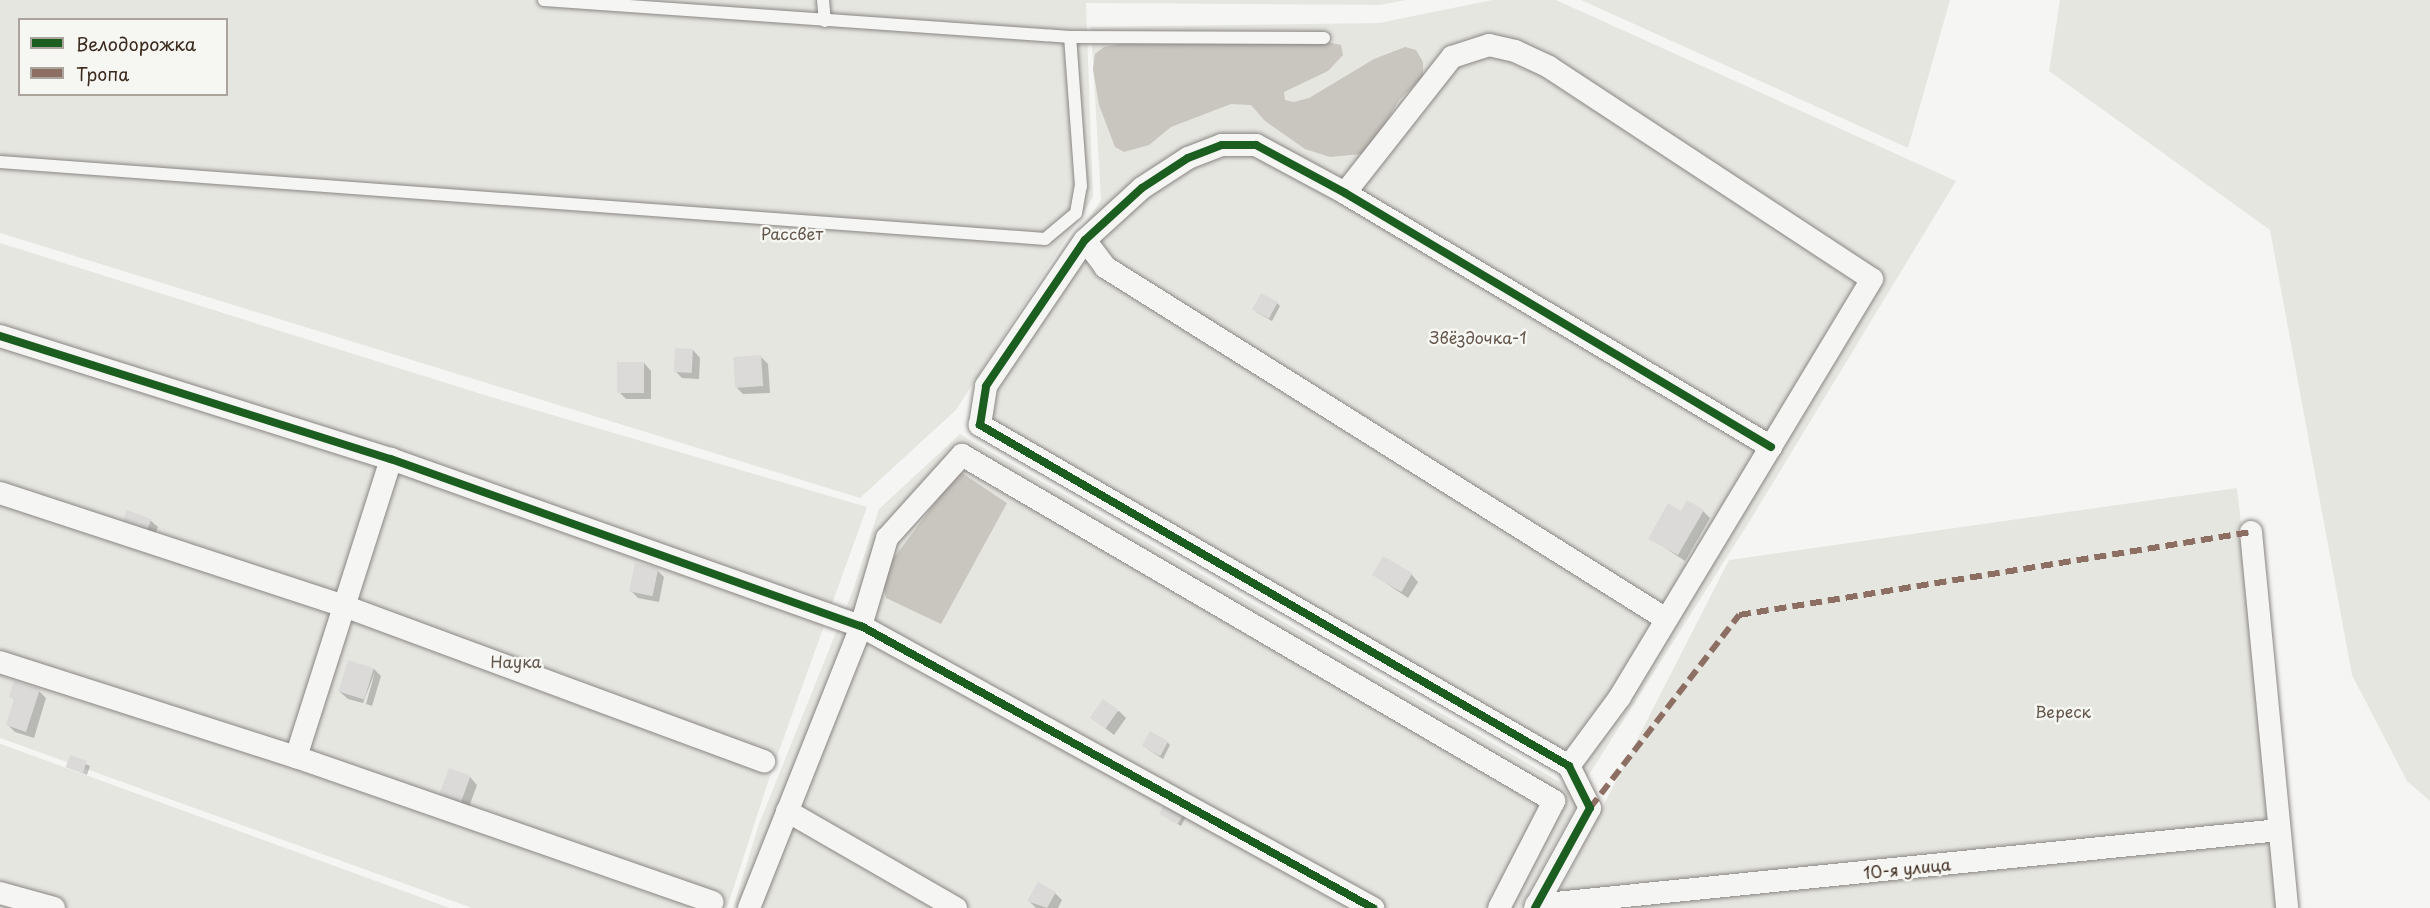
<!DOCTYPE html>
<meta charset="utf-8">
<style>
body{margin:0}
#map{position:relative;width:2430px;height:908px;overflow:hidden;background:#f5f5f3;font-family:"Playpen Sans",sans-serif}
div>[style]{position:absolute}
.green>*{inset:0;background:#e6e6e1}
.water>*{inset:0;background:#c9c5bf}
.shadow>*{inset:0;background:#0003}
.building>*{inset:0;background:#dbdad8;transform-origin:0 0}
.roads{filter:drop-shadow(0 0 2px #8a8683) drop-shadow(0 0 2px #8a8683)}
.lane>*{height:12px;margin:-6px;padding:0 6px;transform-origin:6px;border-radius:6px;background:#f5f5f3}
.street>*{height:22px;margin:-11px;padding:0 11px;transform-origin:11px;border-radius:11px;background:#f5f5f3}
.quiet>*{height:6px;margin-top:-3px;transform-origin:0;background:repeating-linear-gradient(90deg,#8d6e63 0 12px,transparent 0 18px)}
.cycleway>*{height:8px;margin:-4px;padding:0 4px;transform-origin:4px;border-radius:4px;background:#1b5e20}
span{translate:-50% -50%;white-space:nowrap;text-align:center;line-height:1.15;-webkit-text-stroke:5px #f6f6f2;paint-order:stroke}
.park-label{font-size:16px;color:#63564b}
.street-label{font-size:16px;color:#3b2a1e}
.legend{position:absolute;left:18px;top:18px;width:210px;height:78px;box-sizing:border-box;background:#f6f6f2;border:2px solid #aba49d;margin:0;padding:8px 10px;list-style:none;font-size:18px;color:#3b2a1e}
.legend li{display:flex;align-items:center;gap:12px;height:30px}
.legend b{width:30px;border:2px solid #aba49d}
</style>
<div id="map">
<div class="green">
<div style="clip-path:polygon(evenodd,0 0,1406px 0,1380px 5px,1086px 3px,1093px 197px,956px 410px,860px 498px,0 233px,0 0,20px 20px,226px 20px,226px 94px,20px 94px,20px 20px)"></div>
<div style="clip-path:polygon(1492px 0,1556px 0,1956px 181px,1751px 519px,1585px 781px,971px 423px,977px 389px,1101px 200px,1091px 27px,1379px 23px)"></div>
<div style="clip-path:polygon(1581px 0,1950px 0,1908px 148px)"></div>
<div style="clip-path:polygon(2060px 0,2430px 0,2430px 801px,2407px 781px,2352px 675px,2270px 230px,2049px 71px)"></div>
<div style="clip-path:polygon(0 243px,491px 397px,867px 507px,771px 773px,727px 908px,472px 908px,0 738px)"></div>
<div style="clip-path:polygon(960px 434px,1582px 795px,1520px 908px,733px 908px,759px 824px,853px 590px,879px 509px)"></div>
<div style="clip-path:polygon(2237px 488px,2286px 908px,1551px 908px,1729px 560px)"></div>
<div style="clip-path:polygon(0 744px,1px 744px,450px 908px,0 908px)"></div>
</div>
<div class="water">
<div style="clip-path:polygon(1327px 42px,1341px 45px,1343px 55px,1328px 71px,1284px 92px,1285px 100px,1294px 102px,1309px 98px,1374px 59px,1405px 47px,1416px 50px,1423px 62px,1423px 77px,1399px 100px,1373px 144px,1362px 154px,1330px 157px,1305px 149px,1265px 121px,1251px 105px,1231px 104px,1171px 127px,1149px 145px,1124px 152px,1115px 147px,1099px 105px,1093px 69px,1095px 54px,1104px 47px,1125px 43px)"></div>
<div style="clip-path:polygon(959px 471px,1007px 503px,941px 624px,886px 598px,881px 575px)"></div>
</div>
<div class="shadow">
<div style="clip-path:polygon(1277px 303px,1280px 306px,1272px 321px,1256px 312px)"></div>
<div style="clip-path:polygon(693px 350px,700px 358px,699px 379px,682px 378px,675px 371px)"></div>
<div style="clip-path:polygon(761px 357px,768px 364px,770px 393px,743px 394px,736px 387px)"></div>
<div style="clip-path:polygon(644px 363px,651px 371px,651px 399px,626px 399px,619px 392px)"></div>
<div style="clip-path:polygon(1703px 511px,1710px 518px,1685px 561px,1650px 538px,1681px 513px)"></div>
<div style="clip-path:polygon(150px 520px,158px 527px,150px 547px,128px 540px)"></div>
<div style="clip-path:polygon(657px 570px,664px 577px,659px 602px,638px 598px,630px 590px)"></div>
<div style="clip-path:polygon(1411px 574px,1418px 582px,1408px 598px,1374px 575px)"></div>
<div style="clip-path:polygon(374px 669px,381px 676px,372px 706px,366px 704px,375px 672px,363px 703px,348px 699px,340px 692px)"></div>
<div style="clip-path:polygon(39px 691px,46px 698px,34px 738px,15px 732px,8px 725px,15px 701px,11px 696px)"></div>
<div style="clip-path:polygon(1119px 711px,1126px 718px,1114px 735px,1092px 718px)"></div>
<div style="clip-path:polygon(1167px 742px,1170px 745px,1163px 759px,1143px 746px)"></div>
<div style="clip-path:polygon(71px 757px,90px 766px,87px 775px,67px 767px)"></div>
<div style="clip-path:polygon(470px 777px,477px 785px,466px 815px,446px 807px)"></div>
<div style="clip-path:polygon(1187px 815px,1181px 826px,1164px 816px)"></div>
<div style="clip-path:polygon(1055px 893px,1062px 900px,1058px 908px,1036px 908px,1029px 901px)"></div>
</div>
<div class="building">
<div style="left:1261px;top:293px;width:19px;height:19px;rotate:28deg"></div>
<div style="left:675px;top:348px;width:18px;height:24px;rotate:3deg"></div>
<div style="left:761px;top:355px;width:31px;height:28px;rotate:86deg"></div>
<div style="left:617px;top:362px;width:27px;height:31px"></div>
<div style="clip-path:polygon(1687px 500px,1704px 510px,1678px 555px,1648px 539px,1668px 503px,1681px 511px)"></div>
<div style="left:127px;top:510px;width:26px;height:24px;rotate:21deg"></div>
<div style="left:1383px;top:556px;width:34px;height:22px;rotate:30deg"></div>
<div style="left:635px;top:563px;width:24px;height:29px;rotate:12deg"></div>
<div style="left:348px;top:660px;width:27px;height:33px;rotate:17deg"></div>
<div style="clip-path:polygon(14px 681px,40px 689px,26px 732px,6px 725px,14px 699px,9px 697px)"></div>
<div style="left:1103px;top:699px;width:19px;height:23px;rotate:35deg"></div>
<div style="left:1150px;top:731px;width:21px;height:17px;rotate:29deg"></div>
<div style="left:70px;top:755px;width:18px;height:13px;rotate:19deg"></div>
<div style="left:449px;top:768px;width:23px;height:34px;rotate:20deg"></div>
<div style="left:1167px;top:800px;width:21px;height:16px;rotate:29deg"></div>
<div style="clip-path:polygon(1038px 882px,1056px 892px,1047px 908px,1027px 901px)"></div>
</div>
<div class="roads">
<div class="lane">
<div style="left:544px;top:0;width:527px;rotate:4.02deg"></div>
<div style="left:1070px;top:37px;width:254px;rotate:0.2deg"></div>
<div style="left:823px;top:0;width:21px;rotate:85deg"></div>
<div style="left:0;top:162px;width:1048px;rotate:4.21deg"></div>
<div style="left:1045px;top:239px;width:40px;rotate:-40deg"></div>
<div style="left:1076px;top:213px;width:27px;rotate:-80deg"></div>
<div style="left:1081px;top:186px;width:149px;rotate:-94.2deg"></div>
</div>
<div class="street">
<div style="left:1345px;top:193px;width:173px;rotate:-51.8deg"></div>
<div style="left:1452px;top:57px;width:39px;rotate:-18deg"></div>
<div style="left:1489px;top:45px;width:27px;rotate:13deg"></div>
<div style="left:1515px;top:51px;width:38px;rotate:25deg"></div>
<div style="left:1549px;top:67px;width:386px;rotate:33.3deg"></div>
<div style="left:1872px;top:279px;width:488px;rotate:121.1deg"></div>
<div style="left:1620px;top:697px;width:86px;rotate:126.5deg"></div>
<div style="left:1085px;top:240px;width:34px;rotate:53deg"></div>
<div style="left:1105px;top:267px;width:662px;rotate:32.11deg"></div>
<div style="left:0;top:336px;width:410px;rotate:17.5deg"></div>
<div style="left:391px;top:459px;width:499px;rotate:19.6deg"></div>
<div style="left:861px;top:626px;width:585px;rotate:28.85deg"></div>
<div style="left:0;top:493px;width:362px;rotate:18.2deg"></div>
<div style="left:344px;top:606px;width:448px;rotate:20.3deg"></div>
<div style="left:2251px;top:532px;width:378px;rotate:84.5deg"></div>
<div style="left:0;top:662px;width:311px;rotate:17.8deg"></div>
<div style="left:296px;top:757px;width:441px;rotate:19.2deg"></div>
<div style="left:296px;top:757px;width:313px;rotate:-72.3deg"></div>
<div style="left:787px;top:811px;width:195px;rotate:29.9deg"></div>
<div style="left:0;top:893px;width:56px;rotate:15.5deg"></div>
<div style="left:1536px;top:905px;width:747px;rotate:-5.76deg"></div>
<div style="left:749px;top:908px;width:303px;rotate:-68.3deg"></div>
<div style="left:861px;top:626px;width:92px;rotate:-73.5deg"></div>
<div style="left:887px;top:538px;width:112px;rotate:-47.9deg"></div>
<div style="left:962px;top:455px;width:686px;rotate:30.3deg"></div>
<div style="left:1554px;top:801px;width:120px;rotate:117.2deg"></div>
<div style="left:1535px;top:908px;width:114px;rotate:-61.2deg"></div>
<div style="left:1590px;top:808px;width:47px;rotate:-116.6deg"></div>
<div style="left:1569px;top:766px;width:681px;rotate:-149.93deg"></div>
<div style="left:980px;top:425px;width:39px;rotate:-81deg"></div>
<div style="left:986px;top:386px;width:176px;rotate:-55.9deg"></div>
<div style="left:1085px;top:240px;width:77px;rotate:-42.4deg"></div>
<div style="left:1142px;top:188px;width:55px;rotate:-33.1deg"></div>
<div style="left:1188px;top:158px;width:36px;rotate:-21deg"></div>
<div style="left:1222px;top:145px;width:34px"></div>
<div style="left:1256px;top:145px;width:101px;rotate:28.3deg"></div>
<div style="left:1345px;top:193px;width:496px;rotate:30.8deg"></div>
</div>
</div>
<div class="quiet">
<div style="left:1590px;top:808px;width:244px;rotate:-52.3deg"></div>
<div style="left:1739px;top:615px;width:519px;rotate:-9.21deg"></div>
</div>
<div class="cycleway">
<div style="left:0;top:336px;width:410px;rotate:17.5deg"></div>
<div style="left:391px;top:459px;width:499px;rotate:19.6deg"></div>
<div style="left:861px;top:626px;width:585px;rotate:28.85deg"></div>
<div style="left:1535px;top:908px;width:114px;rotate:-61.2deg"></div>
<div style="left:1590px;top:808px;width:47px;rotate:-116.6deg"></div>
<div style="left:1569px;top:766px;width:681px;rotate:-149.93deg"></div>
<div style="left:980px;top:425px;width:39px;rotate:-81deg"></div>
<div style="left:986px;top:386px;width:176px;rotate:-55.9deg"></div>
<div style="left:1085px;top:240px;width:77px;rotate:-42.4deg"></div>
<div style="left:1142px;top:188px;width:55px;rotate:-33.1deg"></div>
<div style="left:1188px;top:158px;width:36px;rotate:-21deg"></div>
<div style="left:1222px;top:145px;width:34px"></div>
<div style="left:1256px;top:145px;width:101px;rotate:28.3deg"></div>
<div style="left:1345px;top:193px;width:496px;rotate:30.8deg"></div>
</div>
<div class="park-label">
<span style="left:792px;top:233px">Рассвет</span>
<span style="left:1478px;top:337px">Звёздочка-1</span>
<span style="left:516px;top:661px">Наука</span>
<span style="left:2063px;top:711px">Вереск</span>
</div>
<div class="street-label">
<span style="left:1907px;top:868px;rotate:-6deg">10-я улица</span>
</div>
<ul class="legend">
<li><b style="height:8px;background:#1b5e20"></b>Велодорожка</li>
<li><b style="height:8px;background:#8d6e63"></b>Тропа</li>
</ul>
</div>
